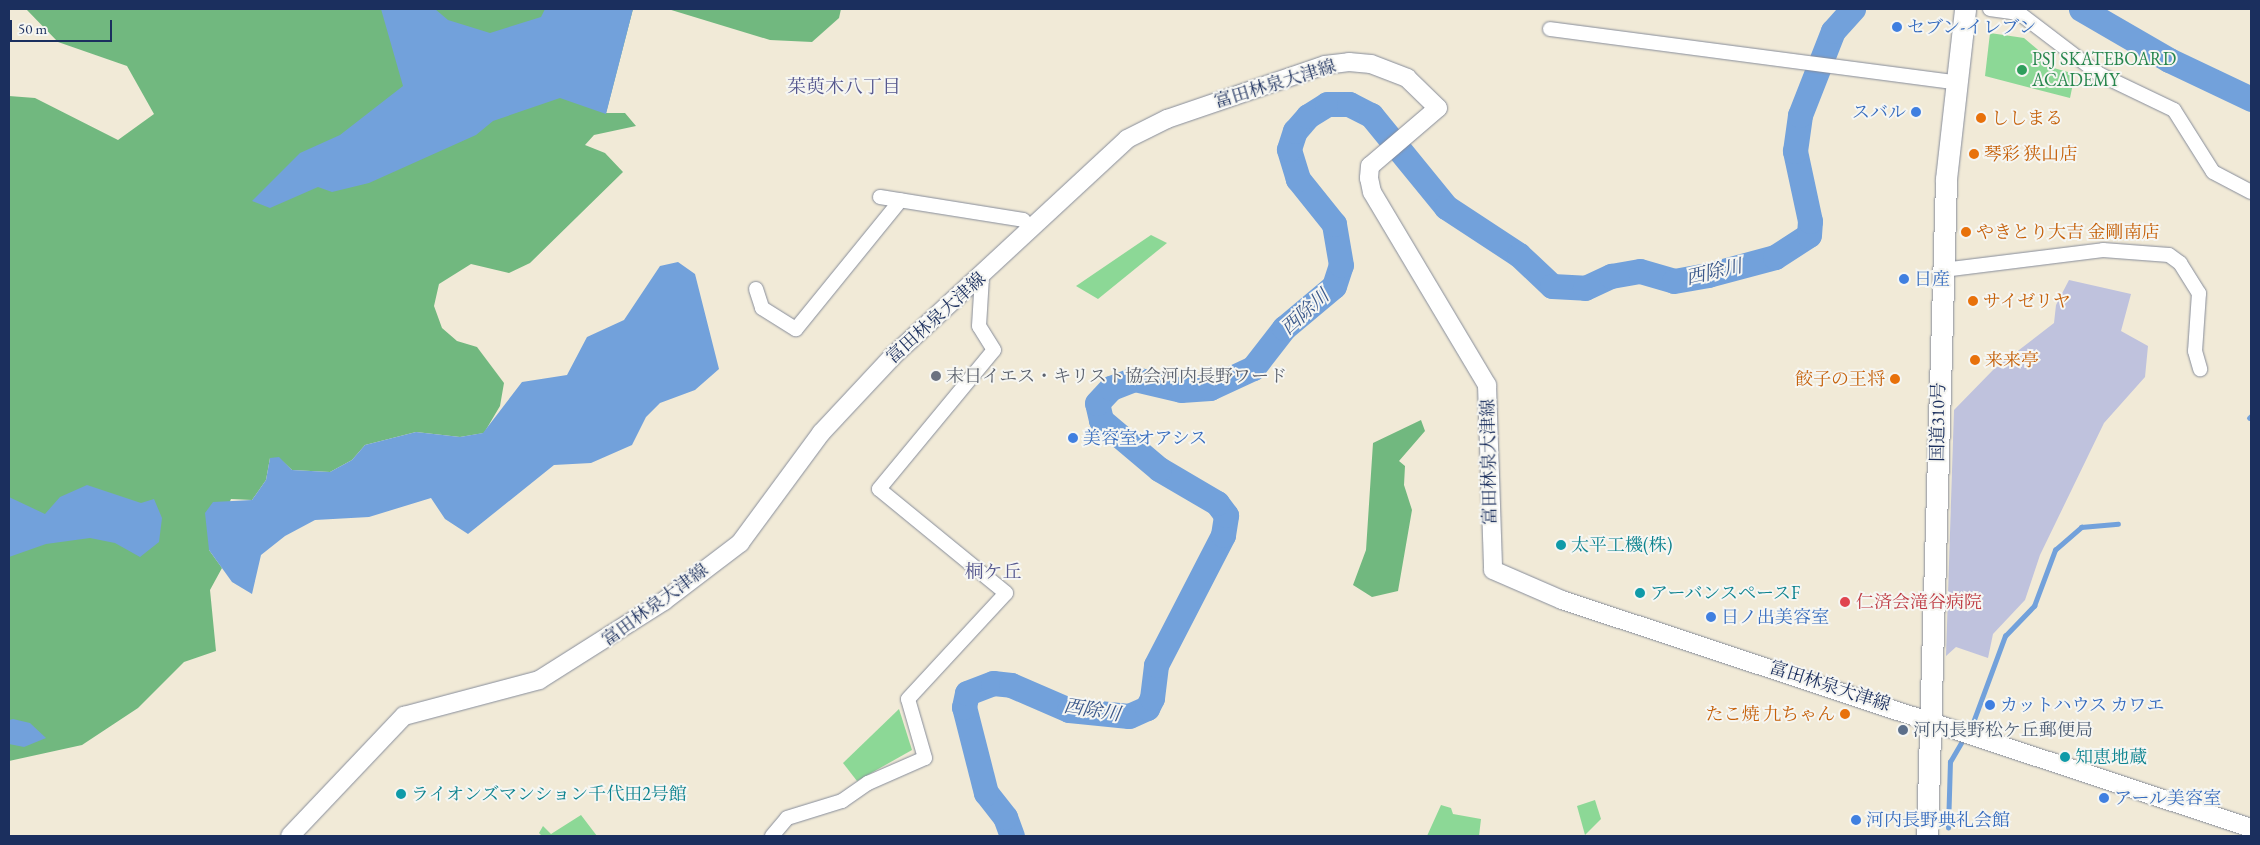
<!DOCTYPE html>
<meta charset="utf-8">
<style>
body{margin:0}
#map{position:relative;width:2260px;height:845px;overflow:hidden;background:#f1ead7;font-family:"EB Garamond","Noto Serif JP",serif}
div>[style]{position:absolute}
.industrial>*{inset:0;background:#bfc2dd}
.green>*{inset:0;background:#8cd896}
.forest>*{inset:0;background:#71b87f}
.water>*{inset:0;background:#72a1db}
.stream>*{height:4.5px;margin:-2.25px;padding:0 2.25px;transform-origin:2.25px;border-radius:2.25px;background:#72a1db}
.river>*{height:25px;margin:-12.5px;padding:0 12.5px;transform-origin:12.5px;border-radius:12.5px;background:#72a1db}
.roads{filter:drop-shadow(0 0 1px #868c9a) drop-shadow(0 0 1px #868c9a)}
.minor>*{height:14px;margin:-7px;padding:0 7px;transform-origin:7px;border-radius:7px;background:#fff}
.major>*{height:18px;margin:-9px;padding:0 9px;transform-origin:9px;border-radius:9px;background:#fff}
.highway>*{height:21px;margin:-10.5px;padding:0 10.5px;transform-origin:10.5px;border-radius:10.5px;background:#fff}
.dots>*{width:14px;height:14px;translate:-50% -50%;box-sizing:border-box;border:2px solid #f6f6f2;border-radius:50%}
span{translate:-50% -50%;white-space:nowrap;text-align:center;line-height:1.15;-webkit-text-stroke:4px #f6f6f2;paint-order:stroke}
.shop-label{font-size:18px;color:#366cbe}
.left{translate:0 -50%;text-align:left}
.right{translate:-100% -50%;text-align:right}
.leisure-label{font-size:18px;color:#27864d}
.street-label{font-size:18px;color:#1b2f5e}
.food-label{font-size:18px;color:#c56008}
.worship-label{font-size:18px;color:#5b616d}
.culture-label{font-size:18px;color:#0d838f}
.health-label{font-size:18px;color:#be3a42}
.service-label{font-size:18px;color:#4e5e75}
.neighbourhood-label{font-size:19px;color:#55578e}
.water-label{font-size:19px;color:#39578a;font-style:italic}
.frame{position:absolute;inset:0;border:10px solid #1b2f5e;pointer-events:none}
.scale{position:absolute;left:10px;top:20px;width:102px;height:22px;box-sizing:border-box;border:2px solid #1b2f5e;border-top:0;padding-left:6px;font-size:15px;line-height:18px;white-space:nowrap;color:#1b2f5e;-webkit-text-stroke:4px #f6f6f2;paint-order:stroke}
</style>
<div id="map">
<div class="industrial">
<div style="clip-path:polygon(2069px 280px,2131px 294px,2121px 331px,2148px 346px,2145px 377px,2104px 423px,2040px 555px,2025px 600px,1993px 634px,1988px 658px,1956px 647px,1946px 656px,1954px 410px,1993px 370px,2054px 323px,2056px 305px)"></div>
</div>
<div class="green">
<div style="clip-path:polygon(1990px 33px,2024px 38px,2044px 55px,2043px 65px,2075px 74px,2070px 98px,1985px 76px)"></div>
<div style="clip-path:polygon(1151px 235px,1167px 243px,1098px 299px,1076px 286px)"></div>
<div style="clip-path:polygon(899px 709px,912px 750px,857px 781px,843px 763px)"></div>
<div style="clip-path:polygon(1595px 800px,1601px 819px,1585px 835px,1577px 806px)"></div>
<div style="clip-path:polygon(1441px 805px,1451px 808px,1453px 814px,1481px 819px,1479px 836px,1427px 836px)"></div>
<div style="clip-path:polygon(581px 815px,597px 836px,542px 836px,539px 833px,543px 826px,551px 834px)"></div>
</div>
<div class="forest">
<div style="clip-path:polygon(26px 9px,633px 9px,606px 113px,625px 113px,636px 126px,594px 135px,585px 145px,605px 153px,623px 172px,530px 263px,509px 273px,471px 264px,439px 284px,434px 306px,442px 328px,457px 341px,477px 347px,504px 383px,500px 406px,484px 433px,460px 437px,416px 432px,365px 445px,352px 460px,330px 472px,292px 470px,279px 458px,270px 458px,266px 480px,252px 500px,231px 499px,209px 550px,222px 568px,210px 590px,216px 651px,184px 662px,138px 708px,82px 745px,9px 761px,9px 792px,9px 96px,35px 98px,118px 140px,154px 114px,127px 66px,58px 42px)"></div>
<div style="clip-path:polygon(668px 9px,841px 9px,839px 18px,812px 42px,770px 40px)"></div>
<div style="clip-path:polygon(1421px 420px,1425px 431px,1399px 461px,1405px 466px,1404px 485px,1412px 510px,1398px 591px,1372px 597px,1353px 585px,1366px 550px,1373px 443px)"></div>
</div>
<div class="water">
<div style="clip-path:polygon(381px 9px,435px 9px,448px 20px,490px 33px,541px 17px,545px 9px,633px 9px,606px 114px,560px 98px,493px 121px,476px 135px,369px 183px,332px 192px,318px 187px,270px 208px,252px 201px,300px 153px,340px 135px,403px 86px)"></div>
<div style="clip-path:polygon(678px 262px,695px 274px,719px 369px,695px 390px,660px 403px,646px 417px,632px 445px,591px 463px,554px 465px,468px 534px,445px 519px,431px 498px,369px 517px,315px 520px,285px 536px,261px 555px,252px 594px,232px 582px,209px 550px,205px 513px,213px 502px,252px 500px,266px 480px,270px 458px,279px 457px,292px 470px,330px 472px,352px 460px,365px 445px,416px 432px,460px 437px,483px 433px,522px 382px,567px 375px,587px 337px,624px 320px,660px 266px)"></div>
<div style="clip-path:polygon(87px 485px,141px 503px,154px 499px,162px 518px,159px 542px,140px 557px,115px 543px,90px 538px,46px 544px,9px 557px,9px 497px,45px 514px,60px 497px)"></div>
<div style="clip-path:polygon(13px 719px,30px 723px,46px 738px,24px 747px,9px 744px,9px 720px)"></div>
</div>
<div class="stream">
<div style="left:2249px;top:418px;width:3px;rotate:-45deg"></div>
<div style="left:1972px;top:725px;width:95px;rotate:-69.7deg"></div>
<div style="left:2005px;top:636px;width:42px;rotate:-46deg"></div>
<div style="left:2034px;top:606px;width:60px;rotate:-69.4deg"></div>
<div style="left:2055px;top:550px;width:35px;rotate:-41deg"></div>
<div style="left:2081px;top:527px;width:37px;rotate:-5deg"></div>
<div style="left:1948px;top:828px;width:66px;rotate:-88.3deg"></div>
<div style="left:1950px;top:762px;width:28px;rotate:-60deg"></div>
</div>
<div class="river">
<div style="left:2081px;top:9px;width:102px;rotate:30.1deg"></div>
<div style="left:2169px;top:60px;width:91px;rotate:25.4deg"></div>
<div style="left:1012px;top:836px;width:20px;rotate:-110deg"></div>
<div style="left:1005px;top:817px;width:31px;rotate:-128deg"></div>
<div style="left:986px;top:793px;width:89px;rotate:-104.3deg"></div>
<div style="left:964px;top:707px;width:14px;rotate:-78deg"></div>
<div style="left:967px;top:693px;width:28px;rotate:-21deg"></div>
<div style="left:993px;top:683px;width:18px;rotate:6deg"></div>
<div style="left:1011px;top:685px;width:63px;rotate:23.3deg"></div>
<div style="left:1069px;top:710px;width:60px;rotate:5.7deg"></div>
<div style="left:1129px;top:716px;width:20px;rotate:-24deg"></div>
<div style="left:1147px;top:708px;width:11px;rotate:-63deg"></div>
<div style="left:1152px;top:698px;width:33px;rotate:-83deg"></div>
<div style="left:1156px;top:665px;width:146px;rotate:-62.7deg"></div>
<div style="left:1223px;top:535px;width:20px;rotate:-81deg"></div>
<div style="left:1226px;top:515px;width:15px;rotate:-127deg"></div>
<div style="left:1217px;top:503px;width:67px;rotate:-149.6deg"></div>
<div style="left:1159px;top:469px;width:76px;rotate:-139.8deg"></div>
<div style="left:1101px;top:420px;width:17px;rotate:-103deg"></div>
<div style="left:1097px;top:403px;width:21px;rotate:-47deg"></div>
<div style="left:1111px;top:388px;width:26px;rotate:-21deg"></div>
<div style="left:1135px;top:379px;width:47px;rotate:13.4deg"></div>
<div style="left:1181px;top:390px;width:29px;rotate:-4deg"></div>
<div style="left:1210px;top:388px;width:47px;rotate:-24.9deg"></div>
<div style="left:1253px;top:368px;width:51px;rotate:-52.2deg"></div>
<div style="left:1284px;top:328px;width:65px;rotate:-40deg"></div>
<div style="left:1334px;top:286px;width:22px;rotate:-72deg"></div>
<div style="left:1341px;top:265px;width:42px;rotate:-99.7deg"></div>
<div style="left:1334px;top:224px;width:58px;rotate:-128.7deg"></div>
<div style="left:1298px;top:179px;width:31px;rotate:-107deg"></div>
<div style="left:1289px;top:149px;width:19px;rotate:-72deg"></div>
<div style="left:1295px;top:131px;width:20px;rotate:-49deg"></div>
<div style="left:1308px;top:116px;width:22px;rotate:-32deg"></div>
<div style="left:1327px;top:104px;width:22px"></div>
<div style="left:1349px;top:104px;width:25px;rotate:27deg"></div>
<div style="left:1371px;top:115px;width:119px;rotate:50.8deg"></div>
<div style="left:1446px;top:207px;width:87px;rotate:33.3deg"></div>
<div style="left:1519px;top:255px;width:45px;rotate:43.2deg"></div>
<div style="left:1552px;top:286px;width:33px;rotate:3deg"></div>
<div style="left:1585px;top:288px;width:29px;rotate:-25deg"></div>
<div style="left:1611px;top:276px;width:29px;rotate:-10deg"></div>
<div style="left:1640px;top:271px;width:35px;rotate:16deg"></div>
<div style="left:1674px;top:281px;width:35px;rotate:-10deg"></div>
<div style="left:1708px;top:275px;width:69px;rotate:-15deg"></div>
<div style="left:1775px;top:257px;width:40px;rotate:-32.9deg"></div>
<div style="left:1809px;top:235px;width:14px;rotate:-86deg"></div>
<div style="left:1810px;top:221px;width:72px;rotate:-102.1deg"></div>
<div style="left:1795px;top:151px;width:36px;rotate:-82deg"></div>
<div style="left:1800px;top:115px;width:90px;rotate:-68.6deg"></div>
<div style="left:1833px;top:31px;width:30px;rotate:-48deg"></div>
</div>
<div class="roads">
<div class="minor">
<div style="left:1990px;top:9px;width:29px;rotate:8deg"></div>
<div style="left:2019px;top:13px;width:101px;rotate:37.3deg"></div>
<div style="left:2099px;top:74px;width:83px;rotate:25.6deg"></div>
<div style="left:2174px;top:110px;width:73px;rotate:57.8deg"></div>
<div style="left:2213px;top:172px;width:43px;rotate:27.8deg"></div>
<div style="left:1550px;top:29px;width:407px;rotate:7.5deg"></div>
<div style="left:880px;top:197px;width:145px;rotate:9.1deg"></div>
<div style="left:1023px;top:220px;width:11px;rotate:45deg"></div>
<div style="left:1943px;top:270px;width:161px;rotate:-7.1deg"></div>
<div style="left:2103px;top:250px;width:66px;rotate:4.3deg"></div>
<div style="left:2169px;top:255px;width:14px;rotate:36deg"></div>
<div style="left:2180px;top:263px;width:36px;rotate:58deg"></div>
<div style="left:2199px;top:293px;width:58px;rotate:93.9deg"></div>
<div style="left:2195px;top:351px;width:19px;rotate:74deg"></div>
<div style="left:756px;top:289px;width:20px;rotate:72deg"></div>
<div style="left:762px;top:308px;width:40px;rotate:32deg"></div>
<div style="left:796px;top:329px;width:166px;rotate:-50.9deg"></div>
<div style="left:772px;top:836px;width:23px;rotate:-50deg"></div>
<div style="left:787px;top:818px;width:58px;rotate:-17.2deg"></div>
<div style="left:842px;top:801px;width:32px;rotate:-35deg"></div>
<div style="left:868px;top:783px;width:62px;rotate:-23.7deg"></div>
<div style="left:925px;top:758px;width:61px;rotate:-106.1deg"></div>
<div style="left:908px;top:699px;width:144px;rotate:-47.2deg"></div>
<div style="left:1006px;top:593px;width:164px;rotate:-140.7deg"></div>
<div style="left:879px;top:489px;width:180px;rotate:-50.4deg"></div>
<div style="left:994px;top:350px;width:28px;rotate:-122deg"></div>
<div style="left:979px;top:326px;width:49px;rotate:-86.5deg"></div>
</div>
<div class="major">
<div style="left:290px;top:836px;width:166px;rotate:-46.5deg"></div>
<div style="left:404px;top:716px;width:140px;rotate:-14.9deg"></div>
<div style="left:539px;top:680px;width:148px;rotate:-32.3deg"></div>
<div style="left:664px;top:601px;width:96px;rotate:-37.3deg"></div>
<div style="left:740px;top:543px;width:137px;rotate:-53.6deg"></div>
<div style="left:821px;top:433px;width:105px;rotate:-46.9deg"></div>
<div style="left:893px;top:356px;width:319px;rotate:-42.8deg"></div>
<div style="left:1127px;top:139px;width:45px;rotate:-26.6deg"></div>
<div style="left:1167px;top:119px;width:167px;rotate:-18.9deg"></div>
<div style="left:1325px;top:65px;width:24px;rotate:-7deg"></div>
<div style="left:1349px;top:62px;width:22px;rotate:5deg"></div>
<div style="left:1371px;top:64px;width:39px;rotate:21deg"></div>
<div style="left:1407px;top:78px;width:43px;rotate:44.1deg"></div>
<div style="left:1438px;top:108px;width:89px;rotate:139.5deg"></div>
<div style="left:1370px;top:166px;width:12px;rotate:95deg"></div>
<div style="left:1369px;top:178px;width:14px;rotate:78deg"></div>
<div style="left:1372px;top:192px;width:225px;rotate:59.2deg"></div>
<div style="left:1487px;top:385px;width:185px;rotate:88.1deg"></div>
<div style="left:1493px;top:570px;width:75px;rotate:23.5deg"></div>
<div style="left:1562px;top:600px;width:726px;rotate:18.31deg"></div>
</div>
<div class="highway">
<div style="left:1927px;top:836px;width:657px;rotate:-88.34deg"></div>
<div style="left:1946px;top:179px;width:171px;rotate:-83.6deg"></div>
</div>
</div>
<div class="dots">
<div style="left:1897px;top:27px;background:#3f7fe0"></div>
<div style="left:2022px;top:70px;background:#2e9e5b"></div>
<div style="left:1916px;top:112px;background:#3f7fe0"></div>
<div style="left:1981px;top:118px;background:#e8710a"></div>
<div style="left:1974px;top:154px;background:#e8710a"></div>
<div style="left:1966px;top:232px;background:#e8710a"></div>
<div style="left:1904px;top:279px;background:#3f7fe0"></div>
<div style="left:1973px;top:301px;background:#e8710a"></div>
<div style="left:1975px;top:360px;background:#e8710a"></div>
<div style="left:936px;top:376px;background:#6b7280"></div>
<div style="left:1895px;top:379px;background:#e8710a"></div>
<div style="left:1073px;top:438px;background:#3f7fe0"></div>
<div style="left:1561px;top:545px;background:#0f9aa8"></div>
<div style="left:1640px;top:593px;background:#0f9aa8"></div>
<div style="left:1845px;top:602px;background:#e0444e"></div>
<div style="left:1711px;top:617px;background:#3f7fe0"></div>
<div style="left:1990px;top:705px;background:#3f7fe0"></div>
<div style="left:1845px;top:714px;background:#e8710a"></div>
<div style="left:1903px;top:730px;background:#5c6f8a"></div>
<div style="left:2065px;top:757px;background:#0f9aa8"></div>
<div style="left:401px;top:794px;background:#0f9aa8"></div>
<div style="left:2104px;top:798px;background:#3f7fe0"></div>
<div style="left:1856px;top:820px;background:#3f7fe0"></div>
</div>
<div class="shop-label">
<span class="left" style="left:1907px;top:27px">セブン-イレブン</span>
<span class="right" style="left:1906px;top:112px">スバル</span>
<span class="left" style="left:1914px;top:279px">日産</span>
<span class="left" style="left:1083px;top:438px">美容室オアシス</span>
<span class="left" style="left:1721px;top:617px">日ノ出美容室</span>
<span class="left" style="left:2000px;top:705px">カットハウス カワエ</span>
<span class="left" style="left:2114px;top:798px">アール美容室</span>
<span class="left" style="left:1866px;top:820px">河内長野典礼会館</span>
</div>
<div class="leisure-label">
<span class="left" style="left:2032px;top:70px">PSJ SKATEBOARD<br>ACADEMY</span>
</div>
<div class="street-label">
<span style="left:1275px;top:84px;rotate:-17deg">富田林泉大津線</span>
<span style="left:936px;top:318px;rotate:-42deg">富田林泉大津線</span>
<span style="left:1938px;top:422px;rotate:-89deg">国道310号</span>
<span style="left:1489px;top:462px;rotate:-91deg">富田林泉大津線</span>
<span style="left:655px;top:605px;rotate:-36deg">富田林泉大津線</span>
<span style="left:1830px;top:686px;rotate:18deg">富田林泉大津線</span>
</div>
<div class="food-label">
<span class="left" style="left:1991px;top:118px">ししまる</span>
<span class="left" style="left:1984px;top:154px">琴彩 狭山店</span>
<span class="left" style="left:1976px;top:232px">やきとり大吉 金剛南店</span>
<span class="left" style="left:1983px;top:301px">サイゼリヤ</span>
<span class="left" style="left:1985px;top:360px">来来亭</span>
<span class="right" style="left:1885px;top:379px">餃子の王将</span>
<span class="right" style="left:1835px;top:714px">たこ焼 九ちゃん</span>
</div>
<div class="worship-label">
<span class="left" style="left:946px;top:376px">末日イエス・キリスト協会河内長野ワード</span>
</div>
<div class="culture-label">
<span class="left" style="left:1571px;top:545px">太平工機(株)</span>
<span class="left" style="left:1650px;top:593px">アーバンスペースF</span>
<span class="left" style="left:2075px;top:757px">知恵地蔵</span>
<span class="left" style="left:411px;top:794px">ライオンズマンション千代田2号館</span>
</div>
<div class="health-label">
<span class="left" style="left:1856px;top:602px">仁済会滝谷病院</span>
</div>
<div class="service-label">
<span class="left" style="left:1913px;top:730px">河内長野松ケ丘郵便局</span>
</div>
<div class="neighbourhood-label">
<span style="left:844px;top:87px">茱萸木八丁目</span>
<span style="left:993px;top:572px">桐ケ丘</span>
</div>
<div class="water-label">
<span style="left:1714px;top:272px;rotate:-13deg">西除川</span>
<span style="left:1305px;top:312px;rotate:-42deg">西除川</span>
<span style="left:1092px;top:710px;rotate:9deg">西除川</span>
</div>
<div class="frame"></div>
<div class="scale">50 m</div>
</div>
